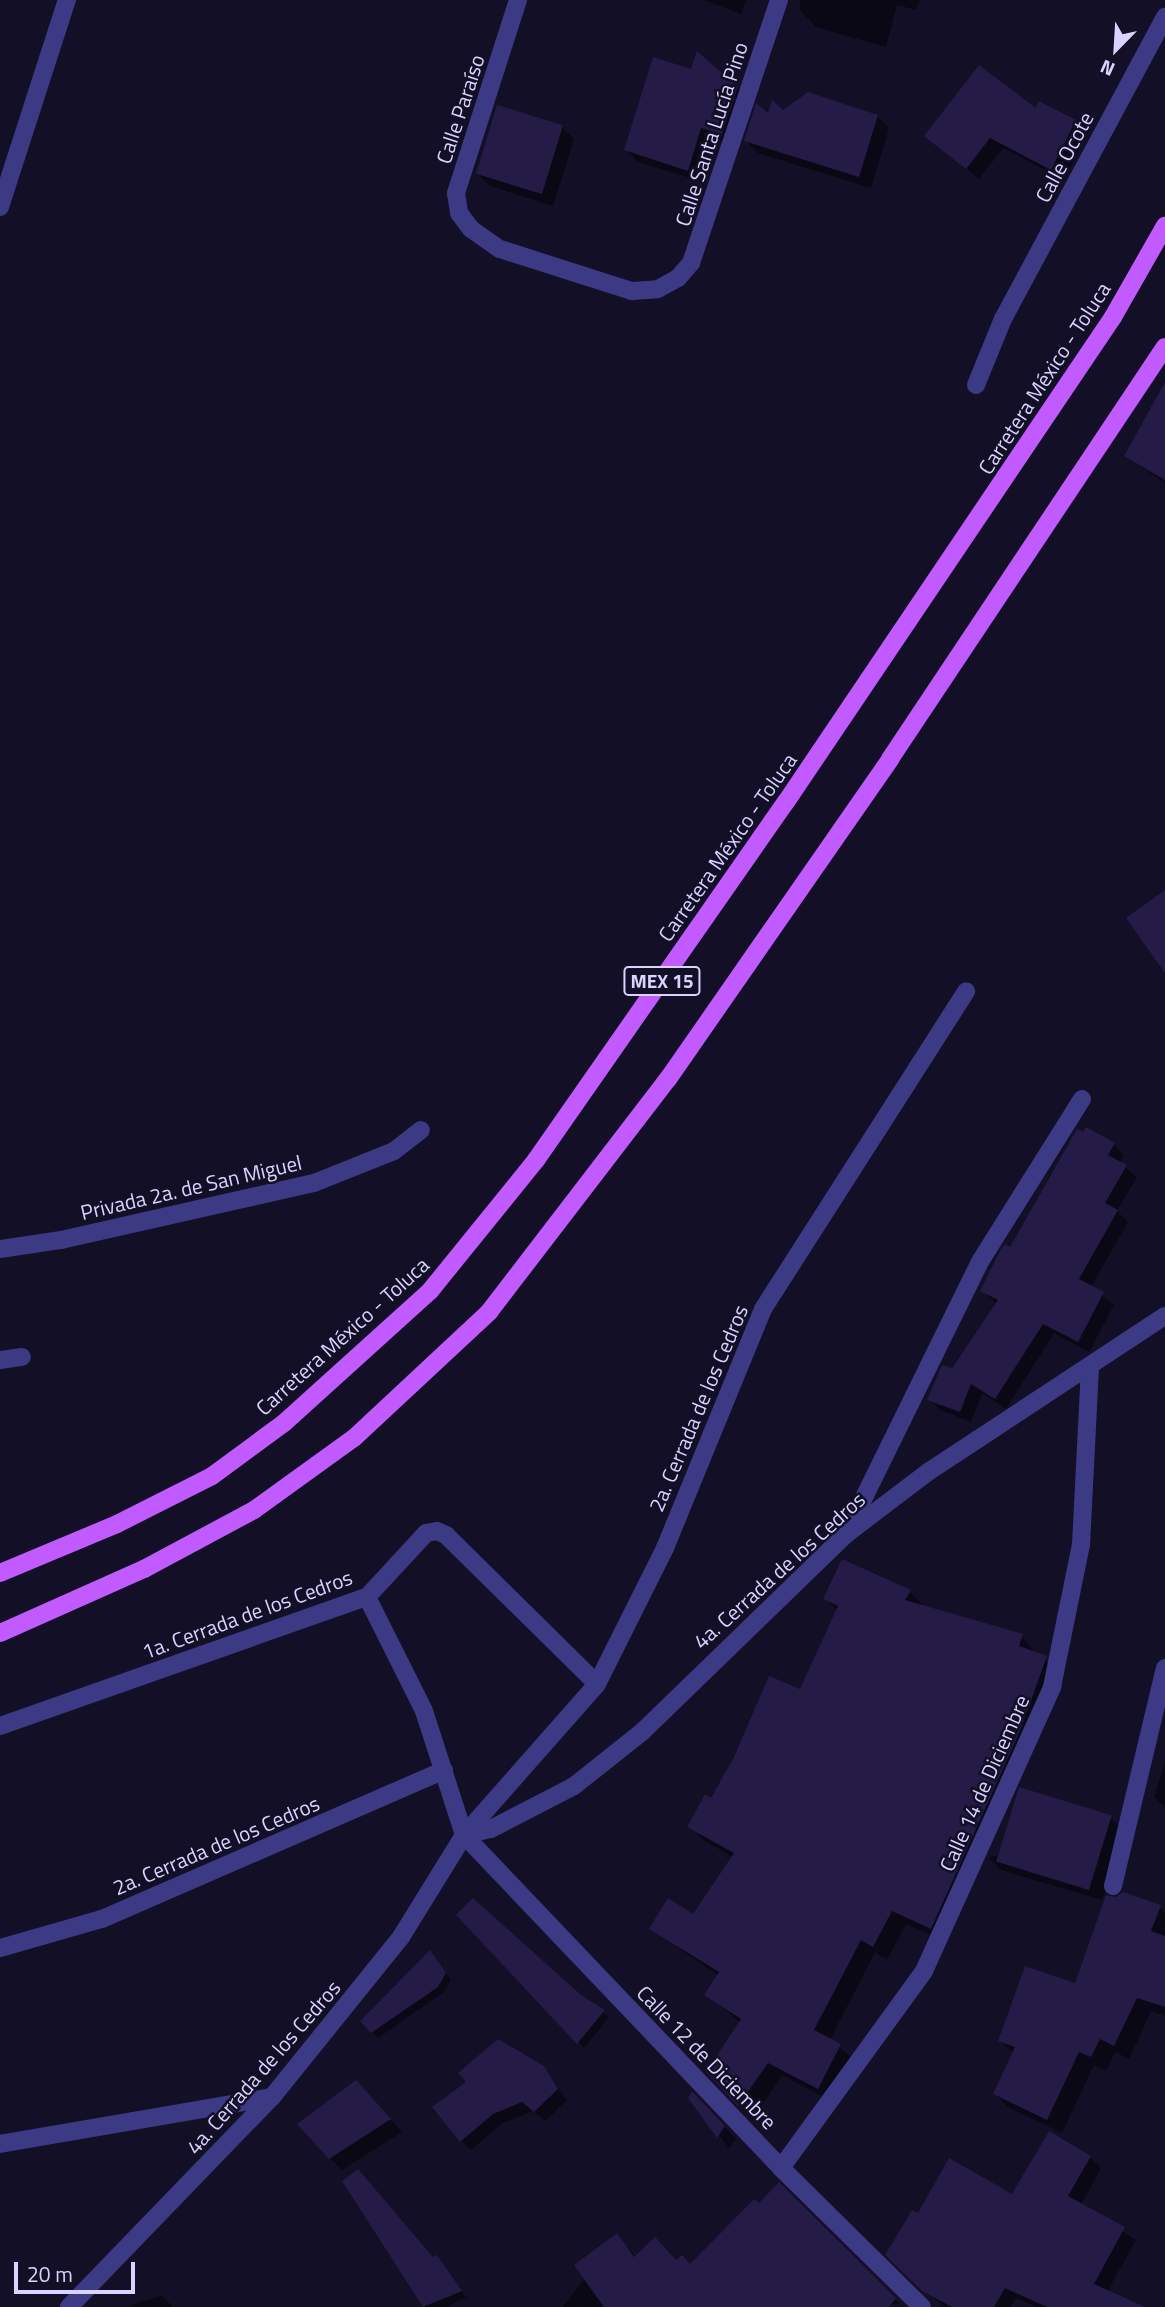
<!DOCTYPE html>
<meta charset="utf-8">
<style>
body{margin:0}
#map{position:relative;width:1165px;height:2307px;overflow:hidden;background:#130f26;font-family:"Titillium Web",sans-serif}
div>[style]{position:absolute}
.shadow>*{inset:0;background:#0007}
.building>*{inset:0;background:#241b47;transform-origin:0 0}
.street>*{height:18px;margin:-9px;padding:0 9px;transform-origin:9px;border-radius:9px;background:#3d3a85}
.primary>*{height:18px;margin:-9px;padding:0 9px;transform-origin:9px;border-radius:9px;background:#c25bff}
span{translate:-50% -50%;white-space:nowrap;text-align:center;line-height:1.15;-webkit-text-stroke:5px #130f26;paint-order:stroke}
.shield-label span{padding:2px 5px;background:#130f26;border:2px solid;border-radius:5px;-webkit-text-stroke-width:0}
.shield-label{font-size:19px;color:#d9d4ff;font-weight:700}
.street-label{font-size:21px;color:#d9d4ff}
.north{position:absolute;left:1081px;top:14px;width:70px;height:70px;-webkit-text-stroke:5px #130f26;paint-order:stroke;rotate:204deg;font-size:19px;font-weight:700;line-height:28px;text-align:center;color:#d9d4ff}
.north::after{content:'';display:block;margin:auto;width:24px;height:32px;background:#d9d4ff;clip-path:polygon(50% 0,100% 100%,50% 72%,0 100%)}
.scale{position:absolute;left:14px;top:2262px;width:121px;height:32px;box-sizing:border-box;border:4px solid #d9d4ff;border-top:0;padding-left:9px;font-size:21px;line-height:24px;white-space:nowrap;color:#d9d4ff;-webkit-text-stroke:5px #130f26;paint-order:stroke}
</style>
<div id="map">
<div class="shadow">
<div style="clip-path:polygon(704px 0,746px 0,741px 14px)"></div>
<div style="clip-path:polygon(801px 0,920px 0,916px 10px,897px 5px,886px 47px,816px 27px,799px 9px)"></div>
<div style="clip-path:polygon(737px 88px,749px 100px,734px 145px,713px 139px,700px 181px,638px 162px,626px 150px)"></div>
<div style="clip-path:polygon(1040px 103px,1075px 122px,1087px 134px,1064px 180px,1003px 148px,979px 179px,926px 136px,1037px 110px)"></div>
<div style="clip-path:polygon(783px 112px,877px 116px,889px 128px,871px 188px,758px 153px,746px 141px,769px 117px)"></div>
<div style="clip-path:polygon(562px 127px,574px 139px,553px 206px,490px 186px,478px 174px)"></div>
<div style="clip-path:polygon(1165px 410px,1165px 483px,1126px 456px)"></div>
<div style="clip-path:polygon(1114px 1144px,1124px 1155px,1120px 1163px,1137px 1177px,1117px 1211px,1128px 1222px,1091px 1287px,1114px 1305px,1089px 1352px,1054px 1333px,1006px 1409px,982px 1393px,971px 1422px,940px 1410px,929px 1399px,997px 1304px,982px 1290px,1011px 1249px)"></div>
<div style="clip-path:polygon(910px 1592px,924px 1606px,1022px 1636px,1035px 1653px,1060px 1672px,945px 1941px,906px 1924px,887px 1960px,875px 1952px,830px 2040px,854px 2059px,832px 2102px,782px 2075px,753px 2119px,708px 2072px,741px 2023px,707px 1995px,719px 1976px,651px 1929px,694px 1917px,733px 1857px,703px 1840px,689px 1826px,801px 1691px,838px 1611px,826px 1599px)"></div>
<div style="clip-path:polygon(1165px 1762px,1165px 1807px,1154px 1797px)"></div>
<div style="clip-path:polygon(1111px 1818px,1123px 1830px,1102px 1900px,1001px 1870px,989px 1858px)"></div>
<div style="clip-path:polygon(1160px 1907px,1165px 1912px,1165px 2016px,1151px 2011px,1129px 2059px,1115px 2052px,1106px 2071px,1094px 2065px,1062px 2133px,1009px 2108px,995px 2094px,1014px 2054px,1000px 2040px,1076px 1986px)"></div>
<div style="clip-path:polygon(459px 1915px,609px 2017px,584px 2048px)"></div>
<div style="clip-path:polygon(435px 1958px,451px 1980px,444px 1992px,378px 2038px,363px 2021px)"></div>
<div style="clip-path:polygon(543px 2068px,567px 2100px,545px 2121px,534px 2111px,503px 2123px,471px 2150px,461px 2141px)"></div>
<div style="clip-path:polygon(368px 2094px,402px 2132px,342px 2170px,330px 2158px)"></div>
<div style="clip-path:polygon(693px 2094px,736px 2139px,729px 2148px,690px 2098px)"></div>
<div style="clip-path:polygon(1090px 2157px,1101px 2168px,1081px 2205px,1136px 2240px,1107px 2292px,1141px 2307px,1036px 2307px,1016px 2298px,1011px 2307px,945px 2307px,928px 2293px,918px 2216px,1013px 2197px)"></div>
<div style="clip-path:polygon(344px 2182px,442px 2263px,466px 2297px,447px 2307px,425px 2307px)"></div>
<div style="clip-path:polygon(779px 2185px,900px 2304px,563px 2307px,617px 2236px,636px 2257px,690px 2266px)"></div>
<div style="clip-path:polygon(162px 2296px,173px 2307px,130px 2307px,135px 2303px)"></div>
</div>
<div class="building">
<div style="clip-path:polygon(697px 51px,738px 87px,722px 134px,701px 128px,688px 171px,624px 150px,653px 57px,691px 69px)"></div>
<div style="clip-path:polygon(979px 65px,1036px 108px,1039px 101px,1076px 120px,1051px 170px,990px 138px,966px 169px,924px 136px)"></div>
<div style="clip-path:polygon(808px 92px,878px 115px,859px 177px,744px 141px,756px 103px,768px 113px,772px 100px,783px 110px)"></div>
<div style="left:497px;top:105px;width:69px;height:72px;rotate:17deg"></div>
<div style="clip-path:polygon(1165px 382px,1165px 480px,1124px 456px)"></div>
<div style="clip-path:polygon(1165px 890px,1165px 973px,1126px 918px)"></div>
<div style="clip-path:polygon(1086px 1127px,1115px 1143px,1108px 1155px,1127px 1165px,1105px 1203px,1118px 1210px,1079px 1279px,1104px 1292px,1078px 1342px,1043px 1324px,995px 1399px,971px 1384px,960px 1412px,927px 1400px,942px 1365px,952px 1368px,998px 1300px,980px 1291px,1001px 1249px,1005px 1244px,1010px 1247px,1077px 1129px,1083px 1132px)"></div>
<div style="clip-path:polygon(842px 1559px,911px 1590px,905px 1600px,1023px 1634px,1019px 1646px,1047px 1656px,1020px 1731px,931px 1929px,892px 1911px,873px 1947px,861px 1940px,814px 2030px,841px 2044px,818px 2089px,768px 2063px,738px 2106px,706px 2072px,741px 2019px,704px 1995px,719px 1972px,649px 1929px,668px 1898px,693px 1914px,734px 1853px,687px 1827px,705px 1794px,711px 1798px,734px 1757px,769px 1676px,800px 1689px,838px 1606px,823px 1599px)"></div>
<div style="left:1019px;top:1787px;width:97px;height:78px;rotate:17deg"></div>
<div style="clip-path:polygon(1123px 1892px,1161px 1905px,1151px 1931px,1165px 1936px,1165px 2007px,1137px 1998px,1114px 2046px,1100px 2039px,1091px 2057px,1079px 2052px,1047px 2120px,993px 2094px,1015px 2047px,998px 2041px,1025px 1966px,1075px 1983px,1106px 1895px,1116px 1897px)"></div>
<div style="clip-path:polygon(473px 1898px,581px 1995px,605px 2010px,577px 2044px,456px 1915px)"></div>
<div style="clip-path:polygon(430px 1950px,446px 1973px,438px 1987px,371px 2033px,360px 2021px)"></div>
<div style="clip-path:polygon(498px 2039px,544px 2066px,558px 2089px,534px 2112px,522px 2102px,493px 2114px,460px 2142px,432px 2107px,466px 2082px,458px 2073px)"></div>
<div style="clip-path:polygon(356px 2080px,391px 2119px,329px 2159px,297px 2124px)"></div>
<div style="clip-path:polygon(692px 2091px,725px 2126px,717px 2138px,688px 2098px)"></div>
<div style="clip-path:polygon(1049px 2131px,1091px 2156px,1068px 2196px,1125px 2227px,1094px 2284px,1145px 2307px,1047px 2307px,1005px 2288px,994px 2307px,952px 2307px,922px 2291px,885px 2255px,912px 2210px,918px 2213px,949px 2158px,1012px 2194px)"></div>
<div style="clip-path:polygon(358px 2169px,433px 2257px,437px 2255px,462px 2291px,423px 2307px,342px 2181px)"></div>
<div style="clip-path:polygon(779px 2182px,896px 2298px,889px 2307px,604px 2307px,574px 2265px,617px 2233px,634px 2257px,655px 2237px,676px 2260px,682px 2255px,690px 2264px,754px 2199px,759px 2203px)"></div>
</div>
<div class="street">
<div style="left:518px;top:0;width:203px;rotate:107.8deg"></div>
<div style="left:456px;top:193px;width:20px;rotate:81deg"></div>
<div style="left:459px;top:213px;width:20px;rotate:53deg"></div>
<div style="left:471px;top:229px;width:35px;rotate:35deg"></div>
<div style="left:500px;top:249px;width:139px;rotate:17.7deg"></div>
<div style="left:632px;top:291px;width:26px;rotate:-4deg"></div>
<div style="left:658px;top:289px;width:23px;rotate:-29deg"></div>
<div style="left:678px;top:278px;width:20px;rotate:-49deg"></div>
<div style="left:691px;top:263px;width:277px;rotate:-71.5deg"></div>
<div style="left:0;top:207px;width:218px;rotate:-72.1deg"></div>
<div style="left:976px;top:385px;width:71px;rotate:-67.8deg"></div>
<div style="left:1003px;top:319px;width:343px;rotate:-61.8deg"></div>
<div style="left:0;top:1249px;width:62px;rotate:-8.4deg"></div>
<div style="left:61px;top:1240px;width:259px;rotate:-12.7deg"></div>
<div style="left:314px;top:1183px;width:86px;rotate:-21.8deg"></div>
<div style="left:394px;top:1151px;width:34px;rotate:-38deg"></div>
<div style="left:0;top:1360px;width:22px;rotate:-8deg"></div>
<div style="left:847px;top:1532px;width:303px;rotate:-63.8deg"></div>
<div style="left:981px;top:1260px;width:190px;rotate:-57.9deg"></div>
<div style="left:367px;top:1597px;width:127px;rotate:63.4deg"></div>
<div style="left:424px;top:1711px;width:130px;rotate:72.1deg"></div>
<div style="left:464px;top:1835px;width:460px;rotate:46.4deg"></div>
<div style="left:781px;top:2168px;width:198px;rotate:44.6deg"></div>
<div style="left:0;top:1726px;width:389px;rotate:-19.4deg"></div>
<div style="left:367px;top:1597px;width:87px;rotate:-47.3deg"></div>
<div style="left:426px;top:1533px;width:11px;rotate:-10deg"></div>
<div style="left:437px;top:1531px;width:10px;rotate:24deg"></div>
<div style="left:446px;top:1535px;width:212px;rotate:44.6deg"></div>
<div style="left:464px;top:1835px;width:28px;rotate:-13deg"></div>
<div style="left:491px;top:1829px;width:93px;rotate:-27.4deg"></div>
<div style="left:574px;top:1786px;width:87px;rotate:-38.5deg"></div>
<div style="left:642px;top:1732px;width:283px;rotate:-44.1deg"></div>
<div style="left:845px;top:1535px;width:104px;rotate:-37.2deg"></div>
<div style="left:928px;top:1472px;width:284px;rotate:-33.4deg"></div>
<div style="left:1113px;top:1886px;width:224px;rotate:-76.6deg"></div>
<div style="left:0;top:1948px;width:106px;rotate:-15.9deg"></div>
<div style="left:102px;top:1919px;width:373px;rotate:-23.5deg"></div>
<div style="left:0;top:2144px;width:276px;rotate:-9.8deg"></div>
<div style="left:781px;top:2168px;width:243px;rotate:-54deg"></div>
<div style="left:924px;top:1971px;width:312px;rotate:-65.7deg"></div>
<div style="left:1052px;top:1687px;width:145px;rotate:-78.5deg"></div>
<div style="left:1081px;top:1545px;width:179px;rotate:-87.1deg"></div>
<div style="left:69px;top:2307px;width:292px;rotate:-46deg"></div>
<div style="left:272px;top:2097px;width:206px;rotate:-51.1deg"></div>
<div style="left:401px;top:1937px;width:120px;rotate:-58.3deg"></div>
<div style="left:464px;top:1835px;width:201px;rotate:-48.6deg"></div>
<div style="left:597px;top:1684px;width:152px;rotate:-63.4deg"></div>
<div style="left:665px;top:1548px;width:258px;rotate:-67.7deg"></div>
<div style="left:763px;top:1309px;width:377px;rotate:-57.4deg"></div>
</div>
<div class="primary">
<div style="left:0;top:1573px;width:127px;rotate:-22.7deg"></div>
<div style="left:117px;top:1524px;width:106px;rotate:-26.8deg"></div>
<div style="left:212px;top:1476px;width:89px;rotate:-36.4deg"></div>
<div style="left:284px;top:1423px;width:197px;rotate:-42.1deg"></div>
<div style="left:430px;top:1291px;width:169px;rotate:-51deg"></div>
<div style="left:536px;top:1160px;width:437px;rotate:-55.1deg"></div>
<div style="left:786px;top:802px;width:585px;rotate:-56.01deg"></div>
<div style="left:1113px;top:317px;width:105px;rotate:-60.3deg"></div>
<div style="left:0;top:1633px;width:158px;rotate:-24deg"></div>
<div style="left:144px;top:1569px;width:125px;rotate:-28.2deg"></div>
<div style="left:254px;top:1510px;width:123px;rotate:-35.8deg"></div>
<div style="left:354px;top:1438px;width:185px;rotate:-43deg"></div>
<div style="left:489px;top:1312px;width:294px;rotate:-52.5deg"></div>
<div style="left:668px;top:1079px;width:389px;rotate:-55.2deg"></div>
<div style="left:890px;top:759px;width:495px;rotate:-56.3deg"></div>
</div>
<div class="shield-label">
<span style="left:662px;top:981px">MEX 15</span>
</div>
<div class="street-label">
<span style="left:460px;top:109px;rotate:-72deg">Calle Paraíso</span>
<span style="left:711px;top:134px;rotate:-72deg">Calle Santa Lucía Pino</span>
<span style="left:1064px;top:157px;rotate:-62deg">Calle Ocote</span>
<span style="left:1044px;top:378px;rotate:-57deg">Carretera México - Toluca</span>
<span style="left:727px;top:847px;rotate:-55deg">Carretera México - Toluca</span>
<span style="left:191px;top:1187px;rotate:-13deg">Privada 2a. de San Miguel</span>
<span style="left:342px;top:1336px;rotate:-42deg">Carretera México - Toluca</span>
<span style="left:698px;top:1408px;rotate:-67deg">2a. Cerrada de los Cedros</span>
<span style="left:779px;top:1570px;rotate:-42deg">4a. Cerrada de los Cedros</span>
<span style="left:247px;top:1614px;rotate:-20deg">1a. Cerrada de los Cedros</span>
<span style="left:984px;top:1783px;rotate:-66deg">Calle 14 de Diciembre</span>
<span style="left:216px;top:1845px;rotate:-23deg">2a. Cerrada de los Cedros</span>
<span style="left:707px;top:2057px;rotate:46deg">Calle 12 de Diciembre</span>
<span style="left:263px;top:2067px;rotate:-49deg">4a. Cerrada de los Cedros</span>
</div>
<div class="north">N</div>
<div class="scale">20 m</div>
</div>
